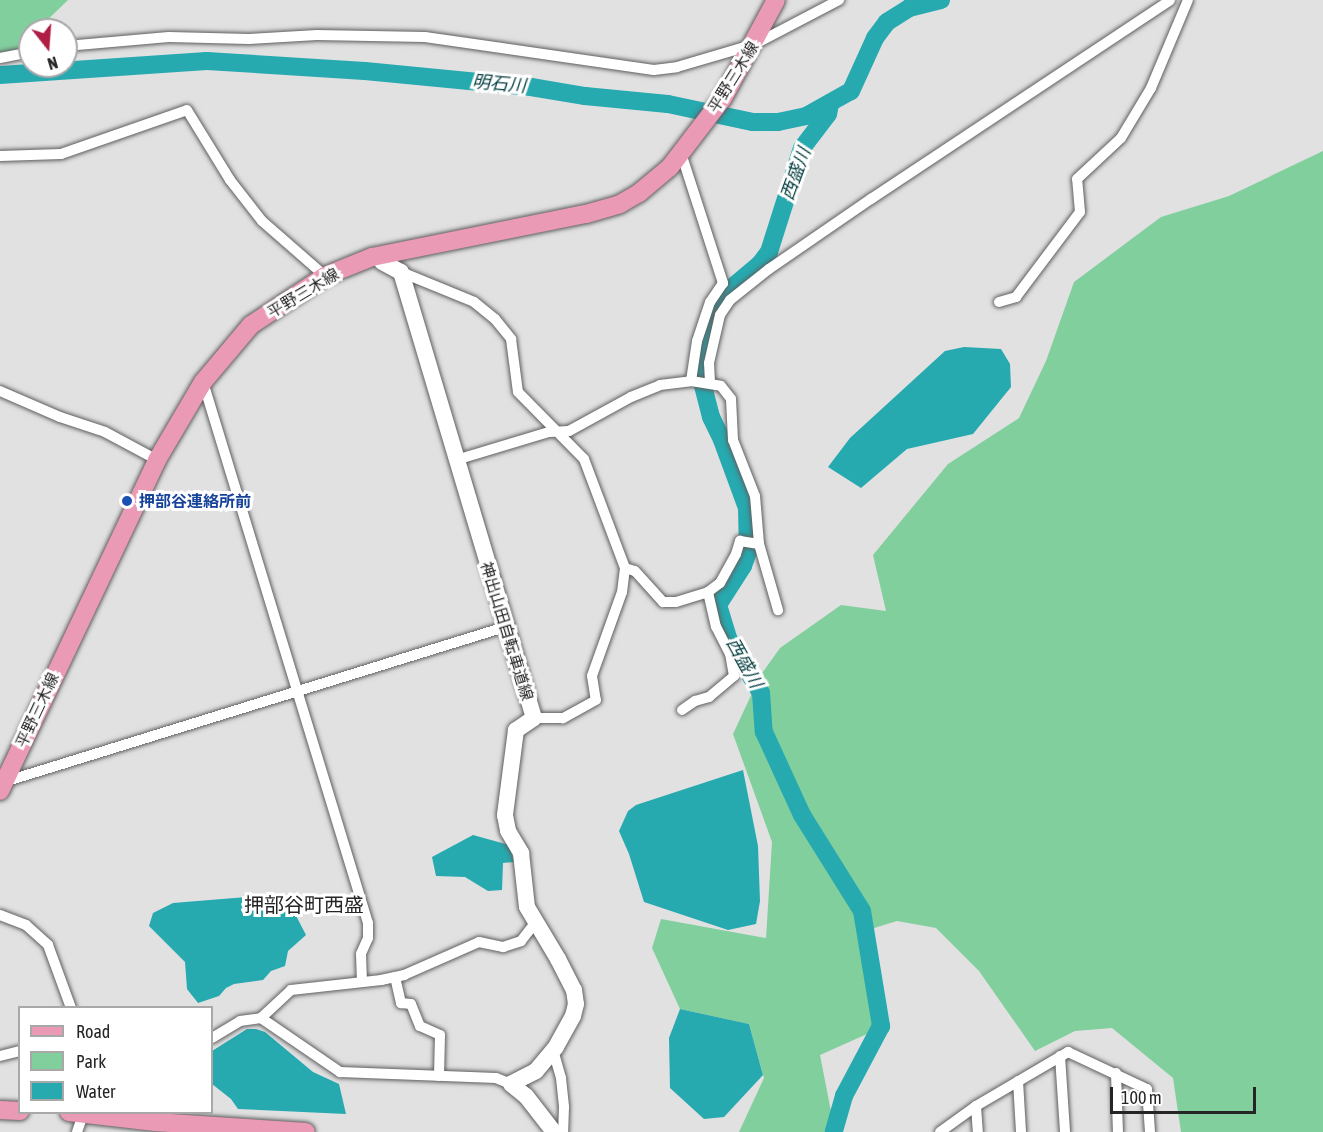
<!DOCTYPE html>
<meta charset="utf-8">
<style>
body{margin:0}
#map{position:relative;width:1323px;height:1132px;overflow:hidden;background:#e1e1e2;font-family:"Asap Condensed","Noto Sans JP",sans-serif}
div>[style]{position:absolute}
.green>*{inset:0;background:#82cf9e}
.water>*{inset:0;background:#26a9af}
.river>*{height:18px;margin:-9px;padding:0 9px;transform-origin:9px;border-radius:9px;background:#26a9af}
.roads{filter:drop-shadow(0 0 2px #5f5f60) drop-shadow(0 0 2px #5f5f60)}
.street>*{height:10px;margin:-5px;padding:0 5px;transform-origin:5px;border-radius:5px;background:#fff}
.secondary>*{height:16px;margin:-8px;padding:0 8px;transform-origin:8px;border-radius:8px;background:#fff}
.primary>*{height:18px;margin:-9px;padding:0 9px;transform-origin:9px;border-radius:9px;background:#eb9ab5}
.dots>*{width:16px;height:16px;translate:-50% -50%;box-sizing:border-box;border:3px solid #fff;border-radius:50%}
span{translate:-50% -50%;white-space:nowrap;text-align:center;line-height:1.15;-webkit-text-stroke:6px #fff;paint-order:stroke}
.street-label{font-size:16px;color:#252526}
.transit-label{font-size:16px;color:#164399;font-weight:700}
.left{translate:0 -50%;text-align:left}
.water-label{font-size:18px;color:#084144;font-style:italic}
.quarter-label{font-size:20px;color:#252526}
.legend{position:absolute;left:18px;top:1006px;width:195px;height:108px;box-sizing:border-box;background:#fff;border:2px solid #a8a8a8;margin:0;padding:8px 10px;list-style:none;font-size:18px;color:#252526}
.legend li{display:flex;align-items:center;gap:12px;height:30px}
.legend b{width:30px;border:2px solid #a8a8a8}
.north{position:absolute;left:18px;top:18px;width:60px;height:60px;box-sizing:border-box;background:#fff;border:2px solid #a8a8a8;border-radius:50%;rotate:163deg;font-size:16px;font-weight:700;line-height:24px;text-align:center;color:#252526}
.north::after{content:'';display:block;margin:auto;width:21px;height:27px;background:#b11e45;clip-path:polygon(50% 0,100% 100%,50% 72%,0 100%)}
.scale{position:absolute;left:1110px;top:1087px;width:146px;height:27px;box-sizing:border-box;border:3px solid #252526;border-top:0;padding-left:8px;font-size:18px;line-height:21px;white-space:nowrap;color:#252526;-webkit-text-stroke:4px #fff;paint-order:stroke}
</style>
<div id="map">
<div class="green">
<div style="clip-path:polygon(0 0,68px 0,37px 30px,30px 30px,30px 41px,25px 49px,0 53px)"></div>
<div style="clip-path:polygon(1323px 151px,1323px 1132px,1181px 1132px,1173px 1078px,1112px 1028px,1075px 1031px,1035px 1051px,979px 971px,936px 928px,897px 921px,871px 929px,876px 1030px,820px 1055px,835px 1132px,739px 1132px,764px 1078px,749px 1024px,680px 1009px,652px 948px,661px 919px,766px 938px,772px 842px,733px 734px,760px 676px,780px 648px,841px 605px,886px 611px,873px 555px,948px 464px,1019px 418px,1046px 361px,1074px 282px,1161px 217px,1229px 196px)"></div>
</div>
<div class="water">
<div style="clip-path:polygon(964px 347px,1001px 349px,1010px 364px,1011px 387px,973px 434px,907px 449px,861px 488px,828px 467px,850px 438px,945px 351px)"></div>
<div style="clip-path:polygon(743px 770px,758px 846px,760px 901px,756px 924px,728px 930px,644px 902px,629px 854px,619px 831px,628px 811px,636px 805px)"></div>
<div style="clip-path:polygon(473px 835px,509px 845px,514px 862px,503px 863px,502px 890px,488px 891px,465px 877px,436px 876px,432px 857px)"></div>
<div style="clip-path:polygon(271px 895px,281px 896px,290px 904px,306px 935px,288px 951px,285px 966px,271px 971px,263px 980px,234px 984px,226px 988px,219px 996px,198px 1003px,187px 989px,185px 962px,149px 926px,153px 913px,173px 903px)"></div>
<div style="clip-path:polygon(680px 1009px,749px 1024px,763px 1075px,724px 1117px,704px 1119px,670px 1088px,669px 1038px)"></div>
<div style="clip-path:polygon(247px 1029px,256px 1029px,265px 1032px,313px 1072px,339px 1084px,346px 1114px,238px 1109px,231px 1099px,212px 1084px,212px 1051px)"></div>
</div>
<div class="river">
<div style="left:0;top:75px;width:207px;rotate:-3.9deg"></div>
<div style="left:207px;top:61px;width:158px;rotate:3.6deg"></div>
<div style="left:365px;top:71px;width:167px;rotate:5.5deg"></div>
<div style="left:531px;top:87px;width:55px;rotate:9.5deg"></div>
<div style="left:585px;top:96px;width:83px;rotate:5.5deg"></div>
<div style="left:668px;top:104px;width:87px;rotate:12deg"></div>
<div style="left:753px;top:122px;width:25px"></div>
<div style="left:778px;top:122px;width:29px;rotate:-12deg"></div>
<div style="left:806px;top:116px;width:51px;rotate:-29.1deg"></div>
<div style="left:851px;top:91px;width:58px;rotate:-65.6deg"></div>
<div style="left:875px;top:38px;width:20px;rotate:-53deg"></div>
<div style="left:887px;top:22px;width:26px;rotate:-32deg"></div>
<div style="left:909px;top:8px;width:33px;rotate:-14deg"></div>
<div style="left:830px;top:104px;width:10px;rotate:101deg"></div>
<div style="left:828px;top:114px;width:43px;rotate:127.4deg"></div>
<div style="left:802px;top:148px;width:109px;rotate:107.6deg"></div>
<div style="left:769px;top:252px;width:15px;rotate:127deg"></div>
<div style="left:760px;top:264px;width:50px;rotate:139.9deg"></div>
<div style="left:722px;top:296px;width:19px;rotate:118deg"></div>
<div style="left:713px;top:313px;width:35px;rotate:105deg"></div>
<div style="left:704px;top:347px;width:31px;rotate:96deg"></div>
<div style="left:701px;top:378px;width:40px;rotate:75.6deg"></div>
<div style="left:711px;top:417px;width:25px;rotate:64deg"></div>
<div style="left:722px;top:440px;width:72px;rotate:69.8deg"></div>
<div style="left:747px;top:508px;width:44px;rotate:88.7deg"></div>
<div style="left:748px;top:552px;width:15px;rotate:110deg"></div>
<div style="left:743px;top:566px;width:46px;rotate:122.7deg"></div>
<div style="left:718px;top:605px;width:37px;rotate:73deg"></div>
<div style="left:729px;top:640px;width:62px;rotate:58.9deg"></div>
<div style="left:761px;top:693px;width:39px;rotate:86deg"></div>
<div style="left:764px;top:732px;width:91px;rotate:65.4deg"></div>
<div style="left:802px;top:815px;width:113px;rotate:58deg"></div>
<div style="left:862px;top:911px;width:117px;rotate:80.6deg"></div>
<div style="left:881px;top:1026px;width:79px;rotate:117.9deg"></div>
<div style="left:844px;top:1096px;width:37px;rotate:106deg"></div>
</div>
<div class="roads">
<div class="street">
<div style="left:66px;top:46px;width:103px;rotate:-5deg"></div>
<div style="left:169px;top:37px;width:80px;rotate:1.4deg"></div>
<div style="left:249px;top:39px;width:68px;rotate:-3.4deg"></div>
<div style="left:317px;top:35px;width:108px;rotate:1.1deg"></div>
<div style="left:425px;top:37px;width:231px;rotate:8.2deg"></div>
<div style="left:654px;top:70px;width:23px;rotate:-7deg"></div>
<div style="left:677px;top:67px;width:81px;rotate:-16.4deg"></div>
<div style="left:755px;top:44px;width:95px;rotate:-27.6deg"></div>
<div style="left:0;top:58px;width:31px;rotate:-11deg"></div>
<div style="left:681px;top:153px;width:137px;rotate:72.1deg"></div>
<div style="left:723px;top:283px;width:23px;rotate:124deg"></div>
<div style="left:710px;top:302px;width:41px;rotate:108.4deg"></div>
<div style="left:697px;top:341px;width:40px;rotate:98.5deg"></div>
<div style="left:0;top:156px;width:61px;rotate:-1.9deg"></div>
<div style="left:61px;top:154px;width:133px;rotate:-19.2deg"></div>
<div style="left:187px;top:110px;width:82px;rotate:58.4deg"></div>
<div style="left:230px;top:180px;width:52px;rotate:52deg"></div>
<div style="left:262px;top:221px;width:84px;rotate:41.1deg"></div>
<div style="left:401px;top:272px;width:79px;rotate:22.3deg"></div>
<div style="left:474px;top:302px;width:27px;rotate:39deg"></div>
<div style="left:495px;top:319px;width:26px;rotate:51deg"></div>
<div style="left:511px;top:339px;width:53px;rotate:82.5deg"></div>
<div style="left:518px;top:392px;width:94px;rotate:45.4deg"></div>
<div style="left:584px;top:459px;width:116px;rotate:69.4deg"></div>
<div style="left:625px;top:568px;width:24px;rotate:97deg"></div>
<div style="left:622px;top:592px;width:89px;rotate:109.7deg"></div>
<div style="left:592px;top:676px;width:24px;rotate:81deg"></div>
<div style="left:596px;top:700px;width:38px;rotate:151deg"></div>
<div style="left:563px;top:718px;width:29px;rotate:180deg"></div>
<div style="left:999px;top:302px;width:18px;rotate:-16deg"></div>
<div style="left:1016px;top:297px;width:106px;rotate:-53deg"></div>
<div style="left:1080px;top:212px;width:33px;rotate:-95deg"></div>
<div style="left:1077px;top:179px;width:60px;rotate:-43deg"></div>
<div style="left:1121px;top:138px;width:58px;rotate:-59deg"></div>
<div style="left:1151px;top:88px;width:95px;rotate:-67.2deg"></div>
<div style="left:203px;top:382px;width:566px;rotate:73.04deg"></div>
<div style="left:368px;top:923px;width:15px;rotate:90deg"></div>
<div style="left:368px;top:938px;width:17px;rotate:114deg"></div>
<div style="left:361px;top:954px;width:27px;rotate:88deg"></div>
<div style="left:710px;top:382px;width:19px;rotate:-93deg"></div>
<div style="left:709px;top:363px;width:49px;rotate:-77.1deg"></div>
<div style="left:720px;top:315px;width:18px;rotate:-56deg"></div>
<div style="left:730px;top:300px;width:50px;rotate:-38.5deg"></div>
<div style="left:769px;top:269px;width:124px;rotate:-34.5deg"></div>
<div style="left:871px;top:199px;width:359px;rotate:-33.6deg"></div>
<div style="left:0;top:391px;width:65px;rotate:23.4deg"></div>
<div style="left:60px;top:417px;width:47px;rotate:18.4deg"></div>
<div style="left:105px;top:432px;width:59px;rotate:28.3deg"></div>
<div style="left:456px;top:460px;width:97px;rotate:-16.8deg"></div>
<div style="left:549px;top:432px;width:20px;rotate:-3deg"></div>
<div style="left:569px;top:431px;width:71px;rotate:-28.7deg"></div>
<div style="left:631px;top:397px;width:31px;rotate:-22deg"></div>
<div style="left:660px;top:385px;width:31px;rotate:-7deg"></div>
<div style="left:691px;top:381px;width:30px;rotate:9deg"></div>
<div style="left:721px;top:386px;width:16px;rotate:52deg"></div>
<div style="left:731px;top:399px;width:41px;rotate:87.2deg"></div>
<div style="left:733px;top:440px;width:60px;rotate:68.6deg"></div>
<div style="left:755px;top:496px;width:48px;rotate:85.2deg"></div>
<div style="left:759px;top:544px;width:69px;rotate:73.9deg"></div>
<div style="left:625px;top:568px;width:10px;rotate:17deg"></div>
<div style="left:635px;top:571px;width:42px;rotate:47.9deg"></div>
<div style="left:663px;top:602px;width:13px"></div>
<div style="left:676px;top:602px;width:34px;rotate:-17deg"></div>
<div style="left:708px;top:592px;width:15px;rotate:-37deg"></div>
<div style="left:720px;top:583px;width:33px;rotate:-61deg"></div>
<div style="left:736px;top:554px;width:14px;rotate:-73deg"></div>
<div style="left:740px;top:541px;width:19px;rotate:9deg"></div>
<div style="left:682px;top:710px;width:16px;rotate:-35deg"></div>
<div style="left:695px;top:701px;width:15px;rotate:-16deg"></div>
<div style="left:709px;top:697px;width:33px;rotate:-40deg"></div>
<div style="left:734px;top:676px;width:22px;rotate:-100deg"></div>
<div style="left:730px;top:654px;width:30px;rotate:-117deg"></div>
<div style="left:716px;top:627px;width:36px;rotate:-103deg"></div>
<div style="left:4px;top:782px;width:524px;rotate:-17.19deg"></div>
<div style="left:0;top:915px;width:28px;rotate:21deg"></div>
<div style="left:26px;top:925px;width:30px;rotate:42deg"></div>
<div style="left:48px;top:945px;width:67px;rotate:69.9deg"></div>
<div style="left:395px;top:977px;width:27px;rotate:77deg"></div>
<div style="left:401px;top:1003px;width:10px;rotate:6deg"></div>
<div style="left:411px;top:1004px;width:24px;rotate:68deg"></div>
<div style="left:420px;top:1026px;width:22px;rotate:24deg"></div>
<div style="left:440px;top:1035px;width:41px;rotate:91.4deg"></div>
<div style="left:261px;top:1018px;width:41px;rotate:-43deg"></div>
<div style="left:291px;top:990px;width:91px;rotate:-6.3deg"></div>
<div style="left:381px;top:980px;width:24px;rotate:-12deg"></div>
<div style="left:404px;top:975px;width:82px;rotate:-23.7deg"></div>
<div style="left:479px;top:942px;width:25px;rotate:12deg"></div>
<div style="left:503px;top:947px;width:19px;rotate:-18deg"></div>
<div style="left:521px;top:941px;width:23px;rotate:-52deg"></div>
<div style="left:212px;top:1038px;width:33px;rotate:-31deg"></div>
<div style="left:240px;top:1021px;width:21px;rotate:-8deg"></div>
<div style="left:261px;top:1018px;width:96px;rotate:34.4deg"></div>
<div style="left:340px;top:1072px;width:156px;rotate:2.2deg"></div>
<div style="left:496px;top:1078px;width:16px;rotate:22deg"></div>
<div style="left:553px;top:1050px;width:29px;rotate:74deg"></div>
<div style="left:561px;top:1078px;width:29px;rotate:84deg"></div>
<div style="left:564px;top:1107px;width:25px;rotate:92deg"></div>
<div style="left:0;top:1056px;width:21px;rotate:-14deg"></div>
<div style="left:1060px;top:1056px;width:76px;rotate:86.2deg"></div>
<div style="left:1116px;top:1073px;width:59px;rotate:88.1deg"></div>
<div style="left:1018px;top:1081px;width:51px;rotate:86.6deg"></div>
<div style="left:976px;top:1106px;width:26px;rotate:86deg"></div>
<div style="left:77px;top:1132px;width:21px;rotate:-71deg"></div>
<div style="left:940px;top:1132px;width:44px;rotate:-35.8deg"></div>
<div style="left:976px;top:1106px;width:107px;rotate:-30.4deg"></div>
<div style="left:1068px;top:1052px;width:87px;rotate:25.1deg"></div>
<div style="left:1147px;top:1089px;width:43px;rotate:86deg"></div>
</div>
<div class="secondary">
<div style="left:382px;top:262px;width:21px;rotate:28deg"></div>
<div style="left:401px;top:272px;width:465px;rotate:73.4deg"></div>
<div style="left:534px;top:718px;width:22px;rotate:146deg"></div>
<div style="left:516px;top:730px;width:86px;rotate:97.4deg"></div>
<div style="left:505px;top:815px;width:16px;rotate:79deg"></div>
<div style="left:508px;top:831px;width:26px;rotate:59deg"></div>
<div style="left:521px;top:853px;width:54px;rotate:83.7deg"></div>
<div style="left:527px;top:907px;width:61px;rotate:59.2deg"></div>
<div style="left:558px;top:959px;width:35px;rotate:63deg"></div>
<div style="left:574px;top:990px;width:14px;rotate:82deg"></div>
<div style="left:576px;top:1004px;width:12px;rotate:104deg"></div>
<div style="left:573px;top:1016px;width:35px;rotate:119deg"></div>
<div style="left:556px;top:1047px;width:31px;rotate:130deg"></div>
<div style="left:536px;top:1071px;width:28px;rotate:153deg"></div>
<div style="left:511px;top:1084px;width:19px;rotate:39deg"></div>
<div style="left:526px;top:1096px;width:46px;rotate:52.1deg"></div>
</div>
<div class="primary">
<div style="left:0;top:791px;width:366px;rotate:-64.6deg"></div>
<div style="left:157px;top:460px;width:91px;rotate:-59.5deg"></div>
<div style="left:203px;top:382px;width:75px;rotate:-49.9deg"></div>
<div style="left:251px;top:325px;width:89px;rotate:-33.5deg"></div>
<div style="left:325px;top:276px;width:51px;rotate:-22deg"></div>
<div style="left:372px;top:257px;width:218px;rotate:-11.4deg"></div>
<div style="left:586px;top:214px;width:35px;rotate:-16deg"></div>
<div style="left:620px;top:204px;width:22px;rotate:-30deg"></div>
<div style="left:639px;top:193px;width:40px;rotate:-40deg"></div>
<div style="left:670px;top:167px;width:87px;rotate:-52.5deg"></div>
<div style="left:723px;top:98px;width:111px;rotate:-61.6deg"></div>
<div style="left:0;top:1110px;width:20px;rotate:3deg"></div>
<div style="left:69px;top:1112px;width:87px;rotate:6.6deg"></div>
<div style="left:155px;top:1122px;width:151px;rotate:3.8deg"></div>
</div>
</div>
<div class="dots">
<div style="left:127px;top:501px;background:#1a4fb4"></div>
</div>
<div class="street-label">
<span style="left:733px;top:77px;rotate:-58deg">平野三木線</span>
<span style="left:303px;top:293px;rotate:-31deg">平野三木線</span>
<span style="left:507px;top:631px;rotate:73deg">神出山田自転車道線</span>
<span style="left:37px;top:710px;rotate:-65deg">平野三木線</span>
</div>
<div class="transit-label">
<span class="left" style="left:139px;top:501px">押部谷連絡所前</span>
</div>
<div class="water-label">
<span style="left:499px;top:84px;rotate:5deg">明石川</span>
<span style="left:796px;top:174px;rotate:-70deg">西盛川</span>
<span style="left:744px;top:663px;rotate:61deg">西盛川</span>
</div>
<div class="quarter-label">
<span style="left:304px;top:904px">押部谷町西盛</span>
</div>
<ul class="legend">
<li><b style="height:8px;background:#eb9ab5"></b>Road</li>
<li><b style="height:16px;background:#82cf9e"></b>Park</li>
<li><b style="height:16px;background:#26a9af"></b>Water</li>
</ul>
<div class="north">N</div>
<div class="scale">100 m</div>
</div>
